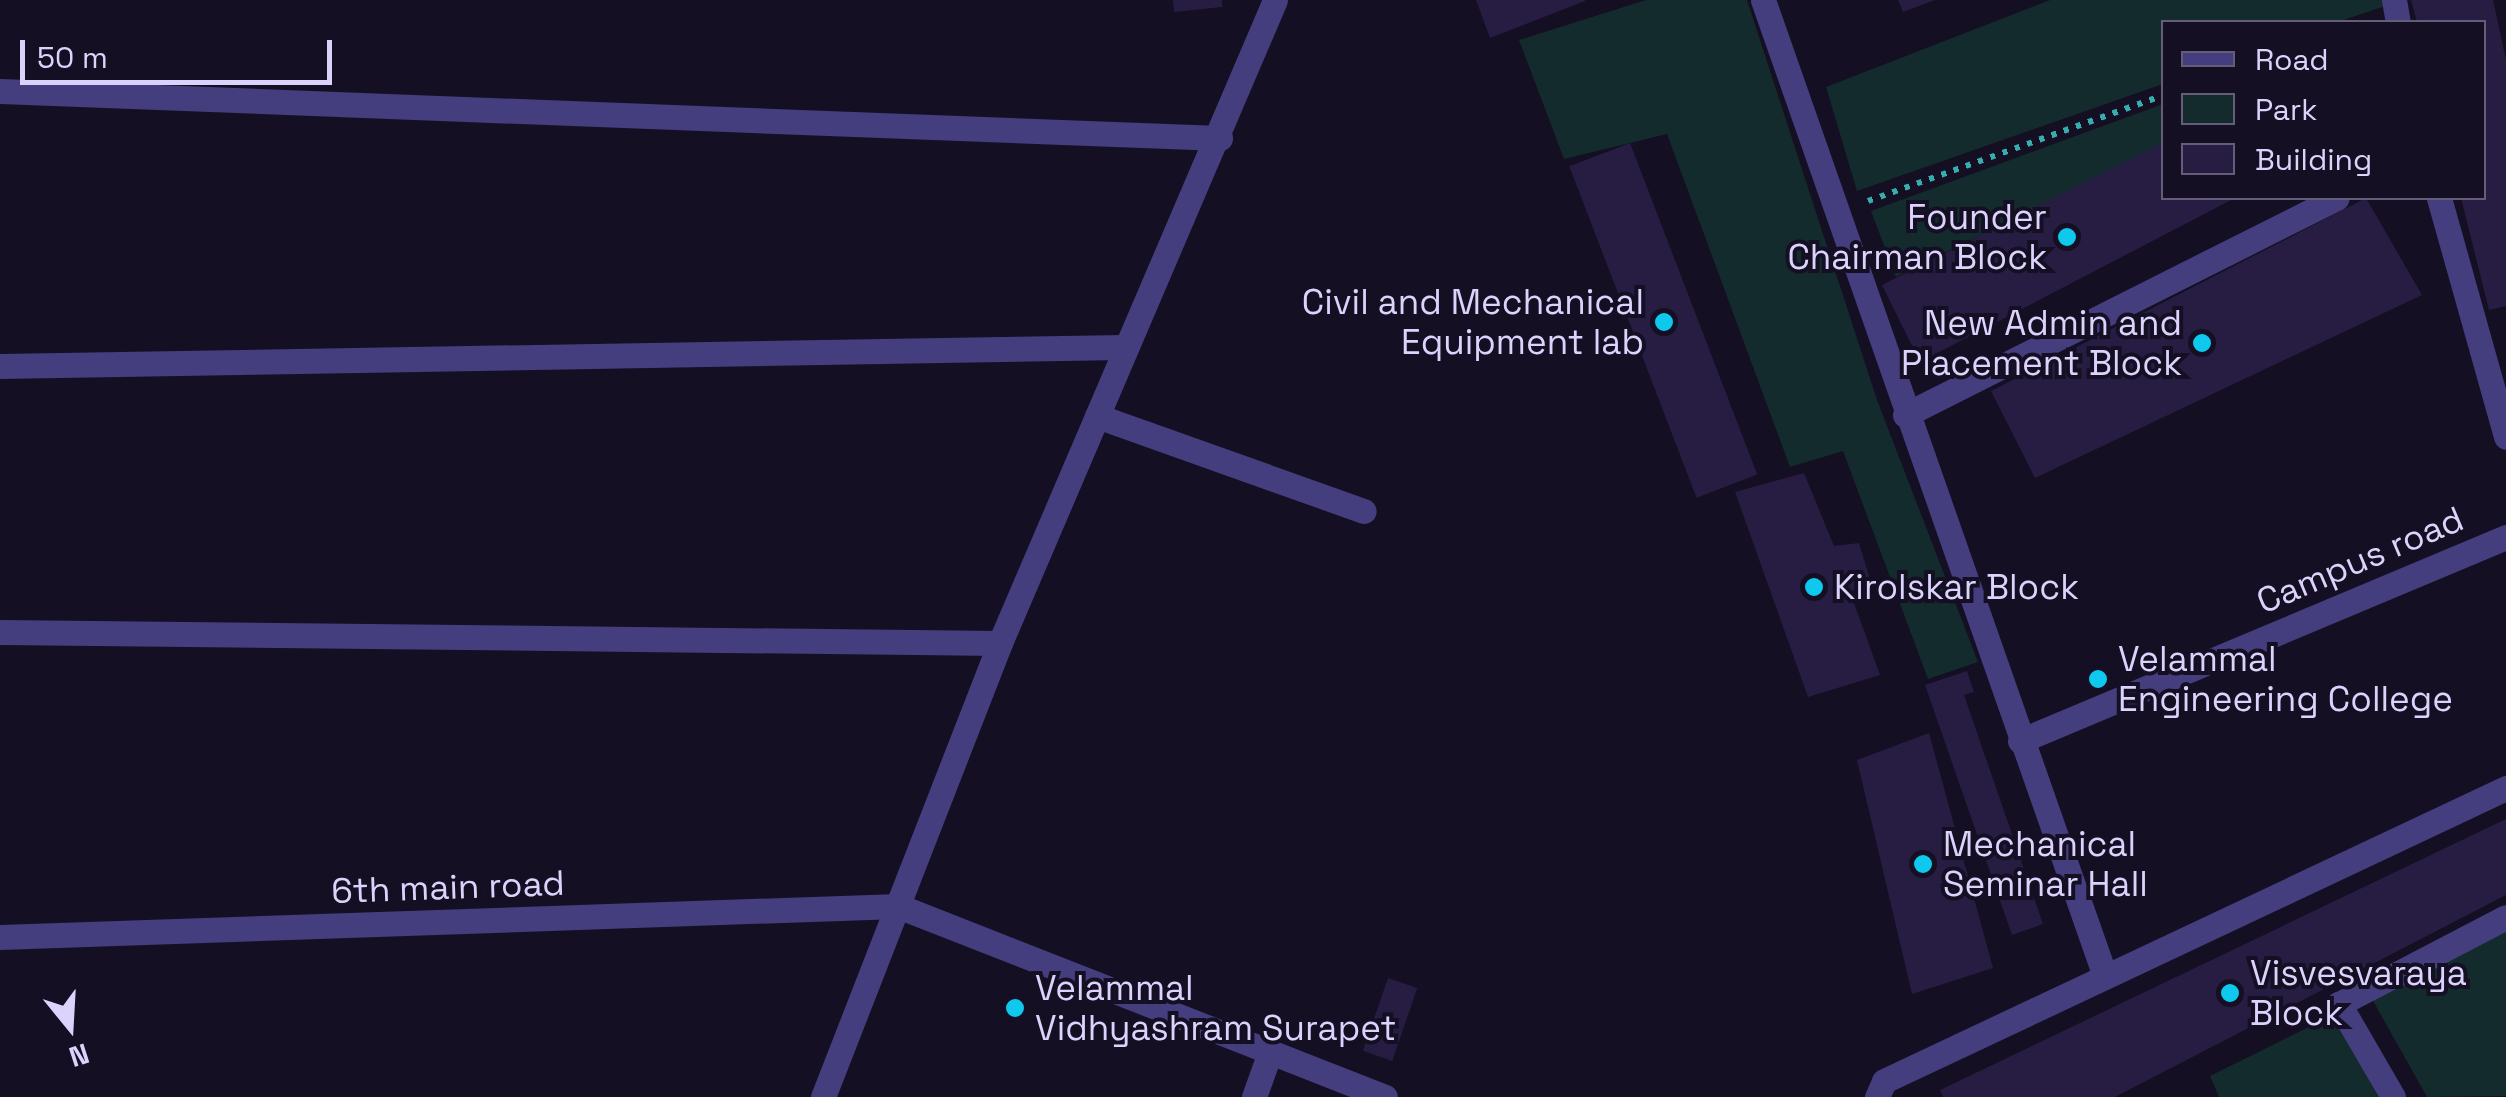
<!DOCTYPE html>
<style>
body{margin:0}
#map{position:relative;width:2506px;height:1097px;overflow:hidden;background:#140f22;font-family:"Space Grotesk",sans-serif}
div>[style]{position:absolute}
.green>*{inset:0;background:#132b2c}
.building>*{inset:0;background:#271d42;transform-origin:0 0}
.path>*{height:6px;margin-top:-3px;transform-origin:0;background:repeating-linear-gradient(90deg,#36adae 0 5px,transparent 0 13px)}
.minor>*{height:25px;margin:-12.5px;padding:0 12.5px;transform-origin:12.5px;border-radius:12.5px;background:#443d7e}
.dots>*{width:28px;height:28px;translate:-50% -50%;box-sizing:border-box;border:5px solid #140f22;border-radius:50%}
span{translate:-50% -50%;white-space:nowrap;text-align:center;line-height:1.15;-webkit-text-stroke:8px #140f22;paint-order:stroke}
.poi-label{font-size:35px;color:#dbd3fc}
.right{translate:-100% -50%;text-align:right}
.left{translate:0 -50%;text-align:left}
.street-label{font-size:35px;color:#dbd3fc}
.legend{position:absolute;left:2161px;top:20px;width:325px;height:180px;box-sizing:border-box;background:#140f22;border:2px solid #645d79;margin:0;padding:12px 18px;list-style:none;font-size:30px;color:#dbd3fc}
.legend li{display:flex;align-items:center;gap:20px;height:50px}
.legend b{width:50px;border:2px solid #645d79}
.north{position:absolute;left:20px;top:977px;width:100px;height:100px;-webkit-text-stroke:8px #140f22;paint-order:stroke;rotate:162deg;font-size:28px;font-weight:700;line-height:40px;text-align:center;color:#dbd3fc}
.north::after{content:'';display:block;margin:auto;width:35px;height:45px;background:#dbd3fc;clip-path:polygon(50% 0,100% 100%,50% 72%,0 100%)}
.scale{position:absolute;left:20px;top:40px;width:312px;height:45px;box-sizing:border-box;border:5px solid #dbd3fc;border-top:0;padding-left:12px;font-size:30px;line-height:35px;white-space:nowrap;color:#dbd3fc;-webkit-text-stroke:8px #140f22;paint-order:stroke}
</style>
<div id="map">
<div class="green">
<div style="clip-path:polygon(1646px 0,1747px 0,1877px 400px,1978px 662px,1928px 679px,1843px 451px,1790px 467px,1667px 134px,1564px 159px,1519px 40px)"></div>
<div style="clip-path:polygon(2050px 0,2387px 0,2388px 5px,2338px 22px,2164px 22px,2163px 84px,1857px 191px,1826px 87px)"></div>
<div style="clip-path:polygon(2163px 104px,2163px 144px,1896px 277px,1871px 211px)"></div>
<div style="clip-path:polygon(2506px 932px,2506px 1096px,2427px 1097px,2372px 999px)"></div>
<div style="clip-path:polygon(2335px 1014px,2378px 1097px,2219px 1097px,2210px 1076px)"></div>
</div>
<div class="building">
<div style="clip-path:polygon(1173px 0,1222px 0,1222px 7px,1174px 12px)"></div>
<div style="clip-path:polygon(1476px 0,1585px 0,1585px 1px,1490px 38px)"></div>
<div style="clip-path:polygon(1898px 0,1935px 0,1903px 12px)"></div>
<div style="clip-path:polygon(2411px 0,2493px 0,2506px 60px,2506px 306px,2489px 310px,2461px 198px,2484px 198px,2484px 22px,2417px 22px)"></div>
<div style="clip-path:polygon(2164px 142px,2164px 198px,2235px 198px,1920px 362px,1882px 285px)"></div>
<div style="left:1630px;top:143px;width:355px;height:65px;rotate:69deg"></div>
<div style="clip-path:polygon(2366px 198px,2422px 295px,2035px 478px,1991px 391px)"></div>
<div style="clip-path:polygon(1804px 473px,1834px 546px,1859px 543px,1871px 583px,1850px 592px,1880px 675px,1808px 697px,1735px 492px)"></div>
<div style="clip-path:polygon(1967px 671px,1974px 692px,1964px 695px,2043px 924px,2012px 935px,1925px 685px)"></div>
<div style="clip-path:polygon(1929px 733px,1993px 968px,1912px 994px,1857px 760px)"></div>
<div style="clip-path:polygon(2506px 819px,2506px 895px,2115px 1097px,1943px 1097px,1940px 1090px)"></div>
<div style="left:1388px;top:978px;width:31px;height:77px;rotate:19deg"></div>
</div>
<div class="path">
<div style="left:1868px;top:201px;width:314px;rotate:-19.7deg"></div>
</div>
<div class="minor">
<div style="left:1763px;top:0;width:1031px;rotate:70.69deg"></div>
<div style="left:2394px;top:0;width:22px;rotate:80deg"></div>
<div style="left:0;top:91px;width:1221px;rotate:2.21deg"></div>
<div style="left:2439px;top:198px;width:248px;rotate:74.3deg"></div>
<div style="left:0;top:366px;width:1124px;rotate:-0.97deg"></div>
<div style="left:1905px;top:415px;width:483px;rotate:-26.7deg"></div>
<div style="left:1097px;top:416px;width:283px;rotate:19.6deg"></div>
<div style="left:0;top:632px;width:1000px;rotate:0.63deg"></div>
<div style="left:2020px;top:741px;width:527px;rotate:-22.77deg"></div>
<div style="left:0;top:937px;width:899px;rotate:-1.98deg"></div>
<div style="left:898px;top:906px;width:523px;rotate:21.41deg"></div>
<div style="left:823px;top:1097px;width:487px;rotate:-68.7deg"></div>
<div style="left:1000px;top:643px;width:699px;rotate:-66.84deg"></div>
<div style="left:1254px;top:1097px;width:48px;rotate:-70.4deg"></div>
<div style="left:1877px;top:1097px;width:17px;rotate:-66deg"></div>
<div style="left:1884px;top:1081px;width:688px;rotate:-25.22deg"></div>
<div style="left:2393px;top:1097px;width:108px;rotate:-120.1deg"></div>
<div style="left:2339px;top:1004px;width:188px;rotate:-27.5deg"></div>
</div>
<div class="dots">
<div style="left:2067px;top:237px;background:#0fc8ed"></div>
<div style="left:1664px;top:322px;background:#0fc8ed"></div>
<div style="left:2202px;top:343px;background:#0fc8ed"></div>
<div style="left:1814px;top:587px;background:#0fc8ed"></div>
<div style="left:2098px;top:679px;background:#0fc8ed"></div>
<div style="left:1923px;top:864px;background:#0fc8ed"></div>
<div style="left:2230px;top:993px;background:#0fc8ed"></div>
<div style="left:1015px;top:1008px;background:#0fc8ed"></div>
</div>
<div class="poi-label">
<span class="right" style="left:2047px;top:237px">Founder<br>Chairman Block</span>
<span class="right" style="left:1644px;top:322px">Civil and Mechanical<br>Equipment lab</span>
<span class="right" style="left:2182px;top:343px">New Admin and<br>Placement Block</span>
<span class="left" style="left:1834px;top:587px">Kirolskar Block</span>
<span class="left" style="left:2118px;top:679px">Velammal<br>Engineering College</span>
<span class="left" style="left:1943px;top:864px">Mechanical<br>Seminar Hall</span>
<span class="left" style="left:2250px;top:993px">Visvesvaraya<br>Block</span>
<span class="left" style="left:1035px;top:1008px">Velammal<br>Vidhyashram Surapet</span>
</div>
<div class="street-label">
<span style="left:2360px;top:560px;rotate:-23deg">Campus road</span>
<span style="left:448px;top:887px;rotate:-2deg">6th main road</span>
</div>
<ul class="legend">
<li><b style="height:12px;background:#443d7e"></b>Road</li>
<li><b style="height:28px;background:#132b2c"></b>Park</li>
<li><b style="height:28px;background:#271d42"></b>Building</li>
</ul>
<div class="north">N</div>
<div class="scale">50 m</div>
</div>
